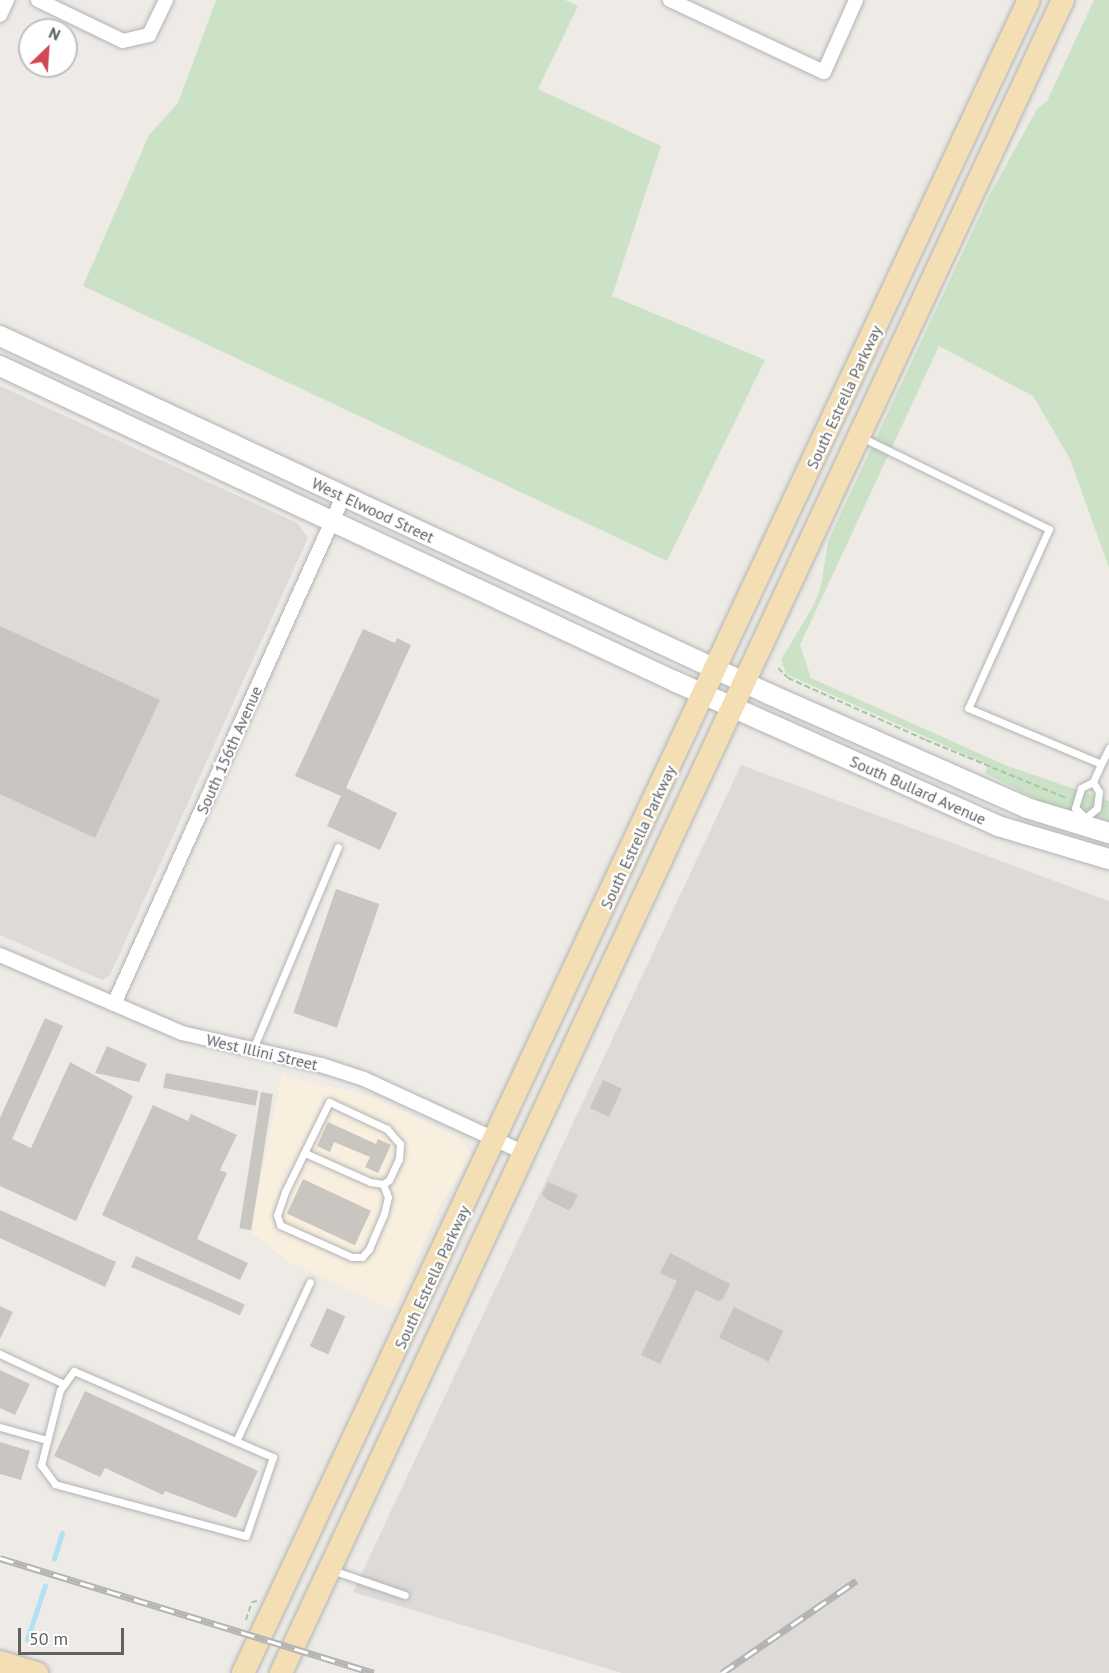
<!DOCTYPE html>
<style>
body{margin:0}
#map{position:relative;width:1109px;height:1673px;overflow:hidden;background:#eeebe6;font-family:"PT Sans",sans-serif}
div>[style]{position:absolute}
.commercial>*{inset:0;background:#f9efdf}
.industrial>*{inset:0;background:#dddad8}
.green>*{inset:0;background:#cbe2c6}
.stream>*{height:4.5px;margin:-2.25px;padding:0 2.25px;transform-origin:2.25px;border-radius:2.25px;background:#b0e2f4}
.building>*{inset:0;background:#c9c6c2;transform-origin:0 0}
.path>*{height:2px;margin-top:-1px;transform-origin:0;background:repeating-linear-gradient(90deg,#a3c7a7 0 6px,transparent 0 9px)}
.roads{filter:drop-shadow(0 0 2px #b1b4b6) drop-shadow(0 0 2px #b1b4b6)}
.service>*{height:7px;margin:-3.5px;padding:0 3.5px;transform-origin:3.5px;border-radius:3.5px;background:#fff}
.minor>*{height:14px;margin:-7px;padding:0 7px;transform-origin:7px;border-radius:7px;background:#fff}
.secondary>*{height:20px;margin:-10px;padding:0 10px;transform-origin:10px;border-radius:10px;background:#fff}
.primary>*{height:22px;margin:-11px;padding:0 11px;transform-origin:11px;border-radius:11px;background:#f4dfb4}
.rail>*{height:7px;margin-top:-3.5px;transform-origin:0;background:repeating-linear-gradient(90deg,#fff 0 14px,#b3b4b4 0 28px);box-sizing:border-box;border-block:2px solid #b3b4b4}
span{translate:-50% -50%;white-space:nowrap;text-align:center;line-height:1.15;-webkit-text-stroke:4.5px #fff;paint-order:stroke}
.street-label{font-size:16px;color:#5e6264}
.north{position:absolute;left:18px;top:18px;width:60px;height:60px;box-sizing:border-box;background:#fff;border:2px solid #bfc0c1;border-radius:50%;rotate:25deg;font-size:16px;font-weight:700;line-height:24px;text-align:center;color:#5e6264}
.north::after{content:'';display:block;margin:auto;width:21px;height:27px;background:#d24755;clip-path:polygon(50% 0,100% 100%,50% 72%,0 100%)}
.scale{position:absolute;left:18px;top:1628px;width:106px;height:27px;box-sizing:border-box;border:3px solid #5e6264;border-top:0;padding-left:8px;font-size:18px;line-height:21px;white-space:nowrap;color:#5e6264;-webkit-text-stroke:4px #fff;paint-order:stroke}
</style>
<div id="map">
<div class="commercial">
<div style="clip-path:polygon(282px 1075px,373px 1097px,459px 1138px,471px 1152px,471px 1158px,441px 1203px,394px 1310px,289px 1262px,250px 1231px)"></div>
</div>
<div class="industrial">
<div style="clip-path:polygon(0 386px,297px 523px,308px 538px,110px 975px,102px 980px,0 935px)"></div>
<div style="clip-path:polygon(741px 765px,1109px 901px,1109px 1673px,622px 1673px,353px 1592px)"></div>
</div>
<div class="green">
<div style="clip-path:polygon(216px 0,565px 0,578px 6px,538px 89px,661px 146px,612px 296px,765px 360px,667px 561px,83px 286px,149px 135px,178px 103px)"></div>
<div style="clip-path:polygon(1094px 0,1109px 0,1109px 568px,1070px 459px,1033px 396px,939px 346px,800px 645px,811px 678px,1005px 765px,1109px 801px,1109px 821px,1042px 802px,985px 773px,988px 765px,786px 674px,781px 660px,813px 606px,821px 586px,828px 541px,989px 196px,1037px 109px,1047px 101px)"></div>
</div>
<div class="stream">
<div style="left:54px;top:1559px;width:27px;rotate:-73deg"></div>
<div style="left:27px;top:1640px;width:57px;rotate:-71.6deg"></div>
</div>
<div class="building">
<div style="clip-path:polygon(0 626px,160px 700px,95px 838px,0 794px)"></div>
<div style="clip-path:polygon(363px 629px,395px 643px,397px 638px,411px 645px,346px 788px,397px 813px,380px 850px,327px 826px,341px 796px,295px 776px)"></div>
<div style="left:336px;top:889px;width:46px;height:131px;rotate:19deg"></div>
<div style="clip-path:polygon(45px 1018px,63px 1026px,12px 1139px,31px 1148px,70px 1062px,133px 1096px,76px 1221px,0 1186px,0 1118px)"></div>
<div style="clip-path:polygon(107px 1046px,147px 1064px,139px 1082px,95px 1073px)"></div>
<div style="left:166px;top:1073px;width:94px;height:15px;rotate:11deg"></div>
<div style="left:603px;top:1080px;width:21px;height:31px;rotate:25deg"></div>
<div style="left:261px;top:1092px;width:12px;height:138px;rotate:9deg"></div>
<div style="clip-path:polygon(153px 1105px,188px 1121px,191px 1114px,237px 1135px,220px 1170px,227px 1173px,197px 1239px,248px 1263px,240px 1280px,102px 1215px)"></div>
<div style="clip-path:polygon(328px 1122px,376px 1144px,378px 1139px,391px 1145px,378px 1173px,365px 1167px,370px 1157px,334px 1142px,330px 1152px,317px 1146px)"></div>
<div style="left:303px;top:1179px;width:75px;height:38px;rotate:25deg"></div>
<div style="clip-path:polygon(548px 1182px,578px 1195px,572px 1207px,568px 1210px,546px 1199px,542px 1194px)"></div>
<div style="clip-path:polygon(0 1210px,116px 1262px,105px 1287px,0 1238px)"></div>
<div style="clip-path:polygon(670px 1253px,730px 1284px,723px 1299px,718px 1301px,696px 1290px,660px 1364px,641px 1355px,677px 1281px,660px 1273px)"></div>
<div style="left:136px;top:1256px;width:119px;height:12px;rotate:24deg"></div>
<div style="clip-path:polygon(0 1306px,13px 1312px,0 1339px)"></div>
<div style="left:734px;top:1307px;width:55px;height:34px;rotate:26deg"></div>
<div style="left:327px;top:1308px;width:20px;height:42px;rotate:24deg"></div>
<div style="clip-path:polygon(0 1370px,30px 1384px,15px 1415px,0 1408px)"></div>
<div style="clip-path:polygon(85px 1391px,258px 1471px,236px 1518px,165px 1491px,163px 1495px,105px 1468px,100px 1477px,54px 1456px)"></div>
<div style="clip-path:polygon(0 1442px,30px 1451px,21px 1480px,0 1474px)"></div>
</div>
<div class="path">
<div style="left:778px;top:668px;width:14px;rotate:45deg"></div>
<div style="left:788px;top:678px;width:151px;rotate:24.2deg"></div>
<div style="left:926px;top:740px;width:152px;rotate:22.5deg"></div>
<div style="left:246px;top:1620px;width:19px;rotate:-72deg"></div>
<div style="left:252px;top:1602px;width:5px;rotate:-11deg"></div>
</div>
<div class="roads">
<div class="service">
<div style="left:863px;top:438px;width:207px;rotate:26.1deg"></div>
<div style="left:1049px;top:529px;width:196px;rotate:114.3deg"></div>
<div style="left:968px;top:708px;width:144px;rotate:22.8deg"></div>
<div style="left:1101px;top:764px;width:18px;rotate:-63deg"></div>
<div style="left:1084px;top:816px;width:12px;rotate:-138deg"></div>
<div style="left:1075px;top:808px;width:21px;rotate:-73deg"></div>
<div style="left:1081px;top:788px;width:13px;rotate:-27deg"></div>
<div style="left:1093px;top:782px;width:20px;rotate:-66deg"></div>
<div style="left:1084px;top:819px;width:17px;rotate:-40deg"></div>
<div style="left:1097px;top:808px;width:16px;rotate:-83deg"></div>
<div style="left:1099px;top:792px;width:12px;rotate:-121deg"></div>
<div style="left:253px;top:1049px;width:219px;rotate:-67.2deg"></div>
<div style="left:305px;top:1153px;width:71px;rotate:24deg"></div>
<div style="left:370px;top:1182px;width:13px;rotate:9deg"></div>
<div style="left:383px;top:1184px;width:7px;rotate:-34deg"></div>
<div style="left:389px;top:1180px;width:23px;rotate:-65deg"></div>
<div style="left:399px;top:1159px;width:15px;rotate:-86deg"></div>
<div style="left:400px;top:1144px;width:20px;rotate:-131deg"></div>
<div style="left:387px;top:1129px;width:64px;rotate:-155deg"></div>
<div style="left:329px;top:1102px;width:100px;rotate:116.1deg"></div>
<div style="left:285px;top:1192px;width:24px;rotate:109deg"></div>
<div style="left:277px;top:1215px;width:10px;rotate:73deg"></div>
<div style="left:280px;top:1225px;width:79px;rotate:24deg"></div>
<div style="left:352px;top:1257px;width:10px"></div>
<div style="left:362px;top:1257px;width:11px;rotate:-49deg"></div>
<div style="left:369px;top:1249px;width:38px;rotate:-67deg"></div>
<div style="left:384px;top:1214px;width:17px;rotate:-77deg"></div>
<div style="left:388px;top:1197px;width:14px;rotate:-111deg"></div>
<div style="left:0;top:1354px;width:71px;rotate:25.1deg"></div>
<div style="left:74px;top:1371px;width:217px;rotate:23.4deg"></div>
<div style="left:273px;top:1457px;width:83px;rotate:108.9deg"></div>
<div style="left:246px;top:1536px;width:198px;rotate:-164.8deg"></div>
<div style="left:55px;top:1484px;width:24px;rotate:-126deg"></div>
<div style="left:41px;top:1465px;width:77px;rotate:-75.8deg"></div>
<div style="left:60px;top:1390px;width:24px;rotate:-54deg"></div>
<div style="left:0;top:1427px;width:49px;rotate:15.5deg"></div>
<div style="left:237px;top:1439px;width:173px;rotate:-65.1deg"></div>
<div style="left:332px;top:1570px;width:77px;rotate:18.9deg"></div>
</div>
<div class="minor">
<div style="left:38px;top:0;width:94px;rotate:25.8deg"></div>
<div style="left:123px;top:41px;width:27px;rotate:-13deg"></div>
<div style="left:149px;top:35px;width:39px;rotate:-64deg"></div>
<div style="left:670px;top:0;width:170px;rotate:25.1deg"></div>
<div style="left:824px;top:72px;width:79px;rotate:-66deg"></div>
<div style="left:0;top:15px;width:17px;rotate:-65deg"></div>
<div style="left:0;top:955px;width:198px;rotate:23.2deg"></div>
<div style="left:182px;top:1033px;width:143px;rotate:13deg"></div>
<div style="left:321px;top:1065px;width:45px;rotate:18deg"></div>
<div style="left:364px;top:1079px;width:175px;rotate:24.7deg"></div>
<div style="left:114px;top:1004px;width:556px;rotate:-65.69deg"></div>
</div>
<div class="secondary">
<div style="left:0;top:336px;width:848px;rotate:24.96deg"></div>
<div style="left:769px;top:694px;width:282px;rotate:23.8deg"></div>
<div style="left:1027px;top:808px;width:86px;rotate:17deg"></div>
<div style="left:0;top:366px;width:744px;rotate:25.05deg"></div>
<div style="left:674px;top:681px;width:355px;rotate:24.1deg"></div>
<div style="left:998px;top:826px;width:116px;rotate:16.6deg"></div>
</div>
<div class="primary">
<div style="left:0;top:1662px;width:39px;rotate:17deg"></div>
<div style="left:243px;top:1673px;width:1848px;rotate:-64.84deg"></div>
<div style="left:281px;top:1673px;width:1847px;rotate:-64.95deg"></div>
</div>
</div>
<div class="rail">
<div style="left:0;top:1558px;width:391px;rotate:17.1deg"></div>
<div style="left:722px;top:1673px;width:163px;rotate:-34.5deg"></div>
</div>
<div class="street-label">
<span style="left:844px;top:397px;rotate:-65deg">South Estrella Parkway</span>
<span style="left:373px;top:510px;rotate:25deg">West Elwood Street</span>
<span style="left:229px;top:750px;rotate:-66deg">South 156th Avenue</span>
<span style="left:918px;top:790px;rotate:24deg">South Bullard Avenue</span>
<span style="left:638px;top:837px;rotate:-65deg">South Estrella Parkway</span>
<span style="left:262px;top:1052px;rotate:13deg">West Illini Street</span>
<span style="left:432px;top:1277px;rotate:-65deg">South Estrella Parkway</span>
</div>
<div class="north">N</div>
<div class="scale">50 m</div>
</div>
